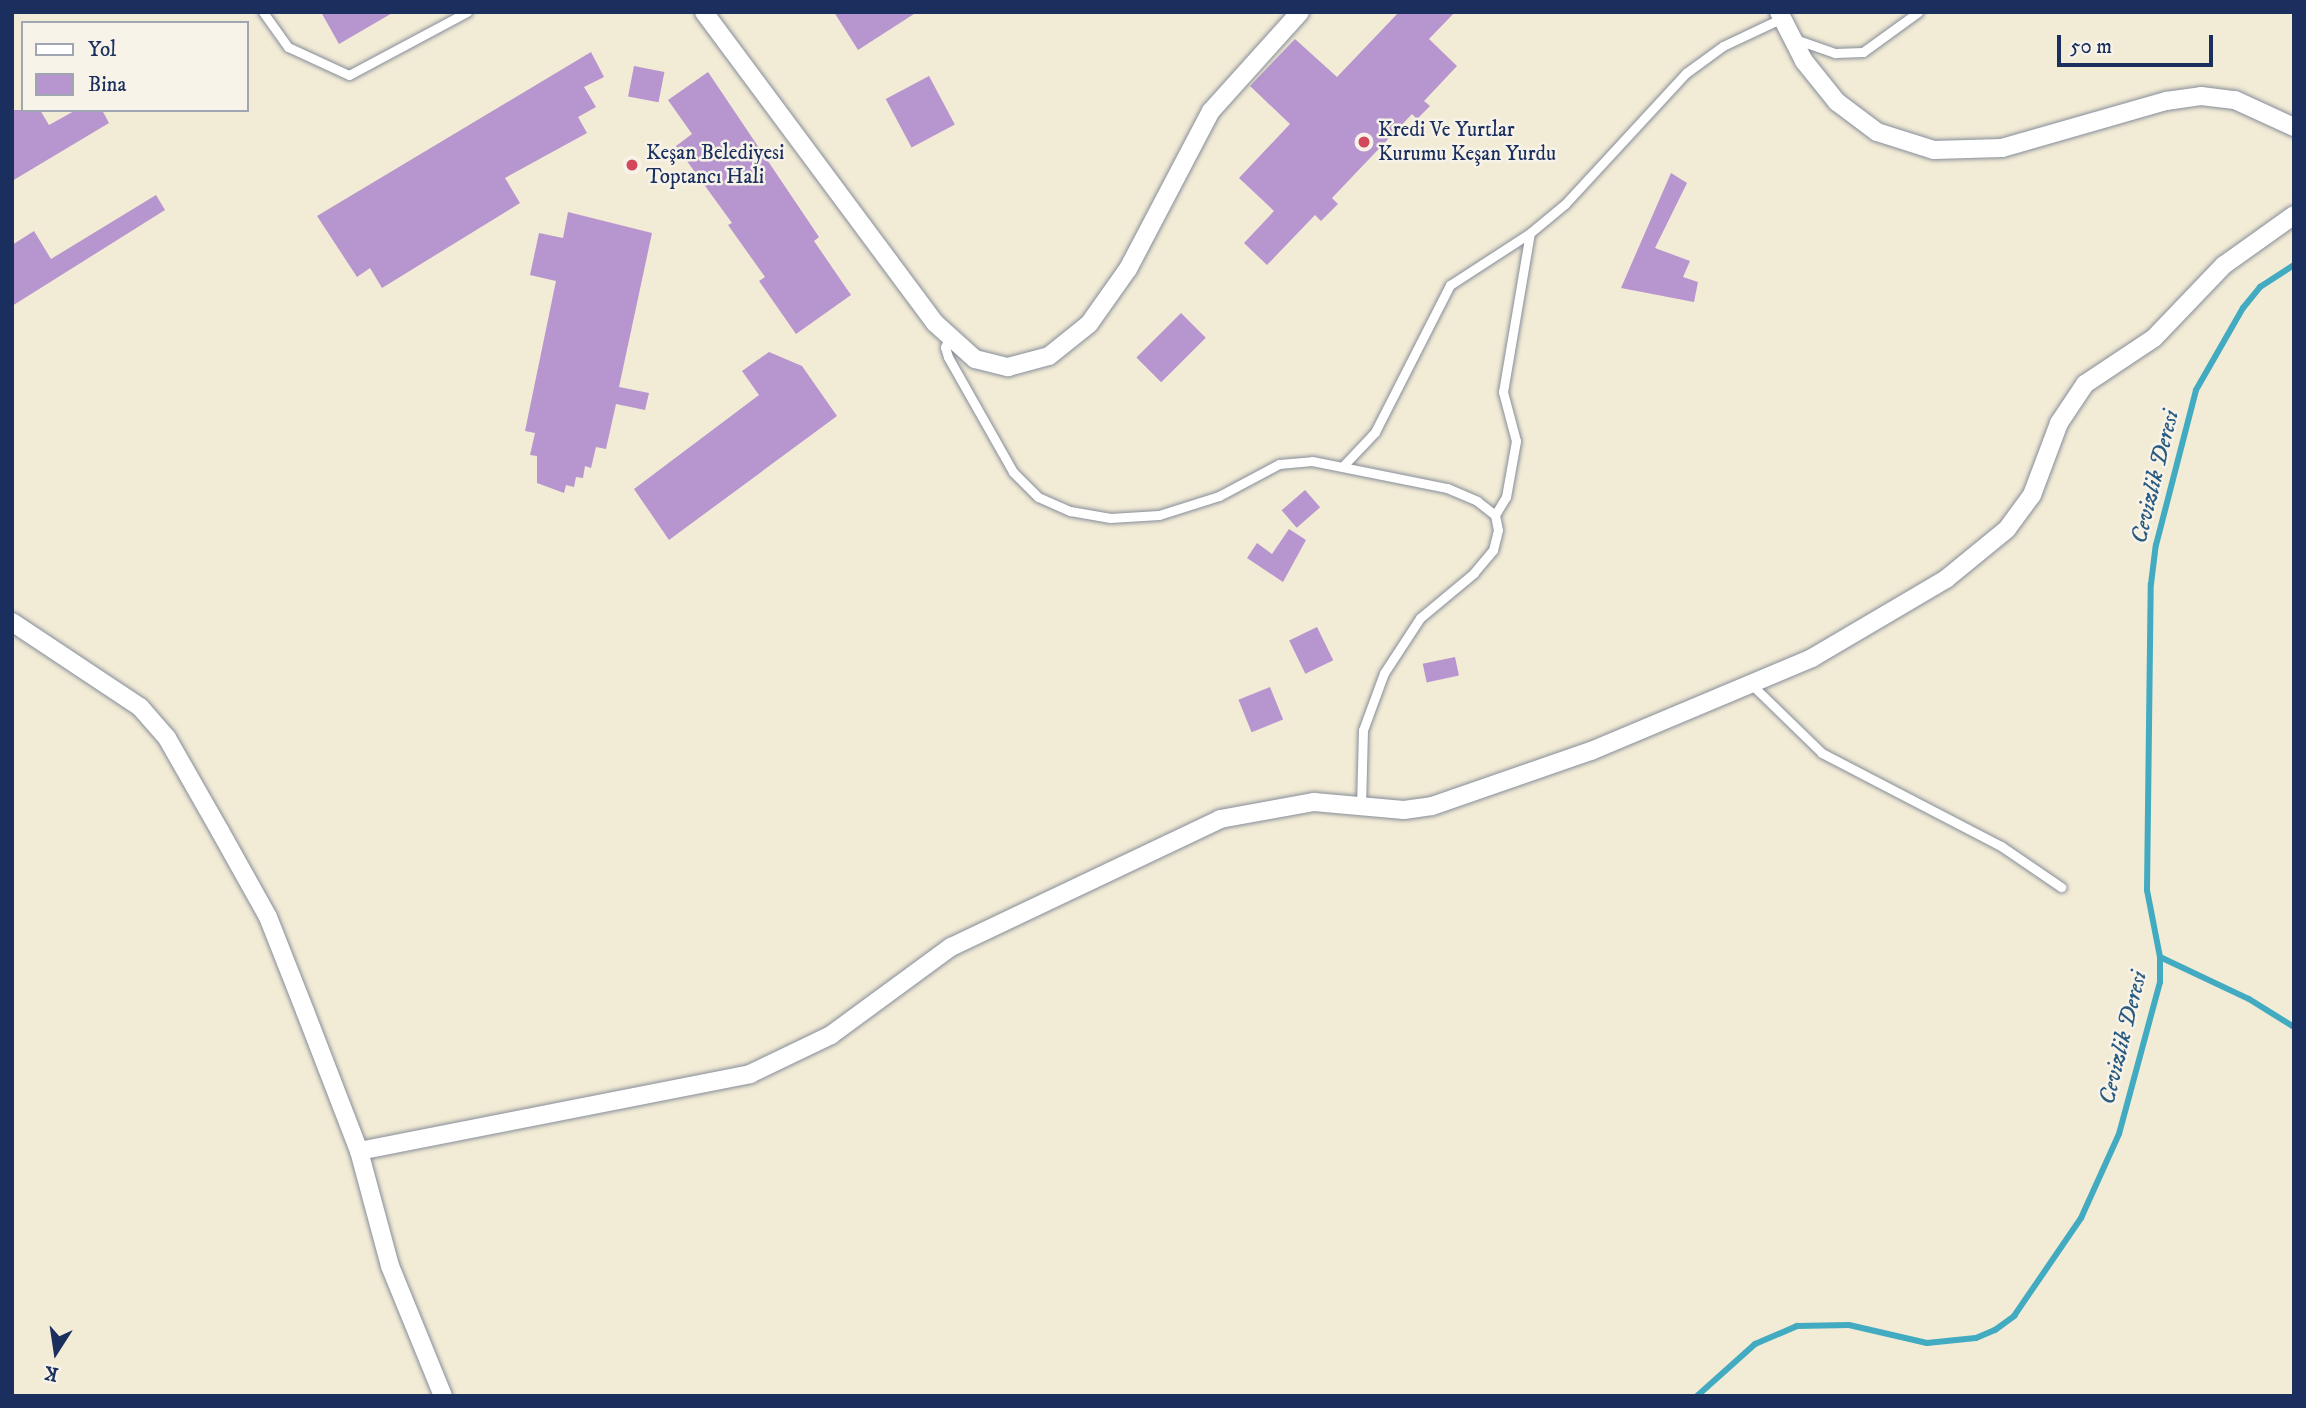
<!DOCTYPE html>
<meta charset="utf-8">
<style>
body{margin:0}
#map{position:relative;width:2306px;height:1408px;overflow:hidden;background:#f2ebd5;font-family:"IM FELL DW Pica",serif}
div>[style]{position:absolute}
.stream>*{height:6px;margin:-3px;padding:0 3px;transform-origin:3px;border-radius:3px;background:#42abc1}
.building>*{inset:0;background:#b795cf;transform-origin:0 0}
.roads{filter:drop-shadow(0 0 2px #868d9a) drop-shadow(0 0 2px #868d9a)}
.service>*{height:9px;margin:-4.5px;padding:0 4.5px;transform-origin:4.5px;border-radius:4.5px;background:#fff}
.minor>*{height:18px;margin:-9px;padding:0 9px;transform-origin:9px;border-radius:9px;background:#fff}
.dots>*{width:19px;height:19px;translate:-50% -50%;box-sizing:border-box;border:4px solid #f7f3e8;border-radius:50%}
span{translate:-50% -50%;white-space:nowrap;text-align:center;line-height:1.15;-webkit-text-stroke:5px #f7f3e8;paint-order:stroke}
.poi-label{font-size:21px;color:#1b2f5e}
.left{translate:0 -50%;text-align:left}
.water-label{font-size:23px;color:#295a81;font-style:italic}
.frame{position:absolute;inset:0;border:14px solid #1b2f5e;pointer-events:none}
.legend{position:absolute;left:21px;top:21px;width:228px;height:91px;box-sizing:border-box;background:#f7f3e8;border:2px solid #9fa5b1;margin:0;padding:9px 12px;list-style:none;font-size:21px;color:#1b2f5e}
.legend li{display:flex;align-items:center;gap:14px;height:35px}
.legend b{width:35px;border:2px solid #9fa5b1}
.north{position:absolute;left:21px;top:1317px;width:70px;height:70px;-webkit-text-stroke:5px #f7f3e8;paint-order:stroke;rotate:192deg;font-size:19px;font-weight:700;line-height:28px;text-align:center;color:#1b2f5e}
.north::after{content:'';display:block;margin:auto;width:24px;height:32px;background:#1b2f5e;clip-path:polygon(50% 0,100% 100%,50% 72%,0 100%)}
.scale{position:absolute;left:2057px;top:35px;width:156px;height:32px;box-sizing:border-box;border:4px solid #1b2f5e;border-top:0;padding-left:9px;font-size:21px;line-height:24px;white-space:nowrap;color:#1b2f5e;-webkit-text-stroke:5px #f7f3e8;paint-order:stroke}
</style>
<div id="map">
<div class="stream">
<div style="left:2160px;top:957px;width:98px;rotate:25.3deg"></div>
<div style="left:2249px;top:999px;width:53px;rotate:31.9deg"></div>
<div style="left:1697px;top:1396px;width:78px;rotate:-41.9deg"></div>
<div style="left:1755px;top:1344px;width:46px;rotate:-23.2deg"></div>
<div style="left:1797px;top:1326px;width:52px;rotate:-1.1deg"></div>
<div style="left:1849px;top:1325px;width:80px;rotate:13deg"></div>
<div style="left:1927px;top:1343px;width:49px;rotate:-5.8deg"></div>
<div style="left:1976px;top:1338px;width:21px;rotate:-23deg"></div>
<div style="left:1995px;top:1330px;width:24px;rotate:-36deg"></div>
<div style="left:2014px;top:1316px;width:119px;rotate:-55.6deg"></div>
<div style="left:2081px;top:1218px;width:92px;rotate:-65.7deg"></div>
<div style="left:2119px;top:1134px;width:157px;rotate:-74.9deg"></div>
<div style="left:2160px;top:982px;width:25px;rotate:-90deg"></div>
<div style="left:2160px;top:957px;width:68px;rotate:-101deg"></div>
<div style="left:2147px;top:890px;width:306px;rotate:-89.3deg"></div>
<div style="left:2151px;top:584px;width:39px;rotate:-83deg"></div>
<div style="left:2156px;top:545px;width:160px;rotate:-75.5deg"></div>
<div style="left:2196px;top:390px;width:95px;rotate:-60.2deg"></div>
<div style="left:2243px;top:308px;width:27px;rotate:-51deg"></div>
<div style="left:2260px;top:287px;width:40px;rotate:-32.9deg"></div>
</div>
<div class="building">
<div style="clip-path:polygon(321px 12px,394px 12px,339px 44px)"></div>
<div style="clip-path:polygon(834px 12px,917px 12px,858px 50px)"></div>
<div style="clip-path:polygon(1399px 12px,1455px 12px,1429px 39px,1457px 66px,1424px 101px,1430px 106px,1417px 119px,1412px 114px,1332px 198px,1338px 204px,1321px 221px,1315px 215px,1267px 265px,1244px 243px,1274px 211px,1239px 178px,1290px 124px,1250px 86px,1295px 39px,1337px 77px)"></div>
<div style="clip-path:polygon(591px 52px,604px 77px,584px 87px,596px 107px,578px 117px,587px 133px,505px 178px,520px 203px,382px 288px,370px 268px,357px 277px,317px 216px)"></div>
<div style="left:634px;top:66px;width:31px;height:31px;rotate:11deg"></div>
<div style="clip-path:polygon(708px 72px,819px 237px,814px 241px,851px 295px,796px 334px,759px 281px,765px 277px,728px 225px,732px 223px,676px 146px,692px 134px,668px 100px)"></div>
<div style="left:929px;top:76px;width:55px;height:49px;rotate:62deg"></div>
<div style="clip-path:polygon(12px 110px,40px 110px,49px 125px,76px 110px,102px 110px,109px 123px,12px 181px)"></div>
<div style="clip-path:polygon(1671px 173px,1687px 183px,1655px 248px,1690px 261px,1683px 277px,1698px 282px,1694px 302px,1621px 288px)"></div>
<div style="clip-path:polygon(156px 195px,165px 210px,12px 306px,12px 245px,34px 231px,51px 259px)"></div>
<div style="clip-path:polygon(568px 212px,652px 233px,619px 387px,649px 393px,645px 410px,616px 404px,606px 449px,596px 447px,591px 468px,585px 466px,583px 478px,576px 477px,574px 487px,566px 485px,564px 493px,537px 483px,537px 456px,530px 455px,535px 433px,525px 431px,556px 281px,530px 275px,539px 233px,563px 238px)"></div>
<div style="left:1181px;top:313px;width:35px;height:63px;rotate:45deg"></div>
<div style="clip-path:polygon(769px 352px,802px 366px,837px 416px,669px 540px,634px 489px,759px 395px,742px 371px)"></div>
<div style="left:1305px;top:490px;width:23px;height:31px;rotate:49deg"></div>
<div style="clip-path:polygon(1289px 529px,1306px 540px,1283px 582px,1247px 558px,1257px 543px,1272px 554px)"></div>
<div style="left:1317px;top:627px;width:37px;height:31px;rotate:64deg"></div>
<div style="left:1455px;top:657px;width:19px;height:33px;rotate:78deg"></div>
<div style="left:1270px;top:687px;width:35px;height:34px;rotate:68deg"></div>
</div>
<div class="roads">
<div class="service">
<div style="left:263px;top:12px;width:43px;rotate:54.5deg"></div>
<div style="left:288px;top:47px;width:67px;rotate:24.7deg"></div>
<div style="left:349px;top:75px;width:134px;rotate:-28.1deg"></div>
<div style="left:1792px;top:38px;width:46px;rotate:19.2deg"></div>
<div style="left:1835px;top:53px;width:28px;rotate:-2deg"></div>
<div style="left:1863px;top:52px;width:68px;rotate:-36deg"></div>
<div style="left:949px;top:338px;width:10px;rotate:114deg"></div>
<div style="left:945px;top:347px;width:10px;rotate:73deg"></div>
<div style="left:948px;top:357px;width:132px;rotate:60.5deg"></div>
<div style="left:1013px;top:472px;width:35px;rotate:45deg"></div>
<div style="left:1038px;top:497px;width:35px;rotate:24deg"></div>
<div style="left:1070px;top:511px;width:41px;rotate:9.9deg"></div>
<div style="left:1110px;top:518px;width:49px;rotate:-3.5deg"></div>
<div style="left:1159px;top:515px;width:63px;rotate:-17.6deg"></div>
<div style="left:1219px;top:496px;width:68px;rotate:-28.1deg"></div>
<div style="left:1279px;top:464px;width:33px;rotate:-5deg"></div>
<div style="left:1312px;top:461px;width:138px;rotate:11.3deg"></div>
<div style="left:1447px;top:488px;width:33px;rotate:23deg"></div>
<div style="left:1477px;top:501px;width:23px;rotate:38deg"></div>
<div style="left:1495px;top:515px;width:15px;rotate:79deg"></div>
<div style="left:1498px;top:530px;width:21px;rotate:104deg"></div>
<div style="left:1493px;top:550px;width:30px;rotate:130deg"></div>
<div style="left:1474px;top:573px;width:70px;rotate:140.2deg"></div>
<div style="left:1420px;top:618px;width:66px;rotate:123.2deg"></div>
<div style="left:1384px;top:673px;width:61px;rotate:110.2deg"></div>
<div style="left:1363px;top:730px;width:77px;rotate:91.5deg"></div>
<div style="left:1343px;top:466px;width:47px;rotate:-46.7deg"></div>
<div style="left:1375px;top:432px;width:165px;rotate:-63deg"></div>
<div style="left:1450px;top:285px;width:95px;rotate:-33deg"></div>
<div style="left:1530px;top:233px;width:45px;rotate:-39.6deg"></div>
<div style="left:1565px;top:204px;width:178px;rotate:-47.3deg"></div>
<div style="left:1686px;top:73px;width:46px;rotate:-36.1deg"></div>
<div style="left:1723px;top:46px;width:63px;rotate:-25.3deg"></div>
<div style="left:1495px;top:515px;width:21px;rotate:-59deg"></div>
<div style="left:1506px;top:497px;width:57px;rotate:-79.9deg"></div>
<div style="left:1516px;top:441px;width:51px;rotate:-104.9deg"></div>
<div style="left:1503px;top:392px;width:161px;rotate:-80.4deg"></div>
<div style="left:1750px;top:683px;width:100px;rotate:44.2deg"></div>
<div style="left:1822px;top:753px;width:202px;rotate:27.5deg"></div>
<div style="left:2001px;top:846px;width:73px;rotate:34.3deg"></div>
</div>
<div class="minor">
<div style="left:704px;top:12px;width:387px;rotate:53.4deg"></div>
<div style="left:935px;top:323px;width:54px;rotate:42deg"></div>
<div style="left:975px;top:359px;width:34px;rotate:14deg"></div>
<div style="left:1008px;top:367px;width:42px;rotate:-15deg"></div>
<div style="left:1049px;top:356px;width:51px;rotate:-38.7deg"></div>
<div style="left:1089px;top:324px;width:67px;rotate:-54.7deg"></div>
<div style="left:1128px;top:269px;width:178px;rotate:-62.3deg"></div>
<div style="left:1211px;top:111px;width:133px;rotate:-48deg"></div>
<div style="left:1779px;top:12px;width:55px;rotate:63deg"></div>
<div style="left:1804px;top:61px;width:53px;rotate:51.2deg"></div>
<div style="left:1837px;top:102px;width:50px;rotate:36.9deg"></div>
<div style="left:1877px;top:132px;width:60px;rotate:17.5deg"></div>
<div style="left:1934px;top:150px;width:68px;rotate:-1.7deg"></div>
<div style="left:2002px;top:148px;width:171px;rotate:-16deg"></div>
<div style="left:2166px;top:101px;width:35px;rotate:-8deg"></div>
<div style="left:2201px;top:96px;width:34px;rotate:7deg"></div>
<div style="left:2235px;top:100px;width:65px;rotate:24.6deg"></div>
<div style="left:12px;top:622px;width:154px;rotate:33.6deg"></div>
<div style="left:140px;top:707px;width:41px;rotate:48.9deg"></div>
<div style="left:167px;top:738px;width:107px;rotate:60.3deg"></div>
<div style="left:220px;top:831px;width:98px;rotate:60.8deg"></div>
<div style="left:268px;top:917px;width:101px;rotate:68.5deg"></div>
<div style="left:305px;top:1011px;width:150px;rotate:68.9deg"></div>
<div style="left:359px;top:1151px;width:119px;rotate:74.9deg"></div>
<div style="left:390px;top:1266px;width:140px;rotate:67.8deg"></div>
<div style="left:359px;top:1151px;width:399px;rotate:-11.1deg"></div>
<div style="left:750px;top:1074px;width:90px;rotate:-25.7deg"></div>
<div style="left:831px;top:1035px;width:149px;rotate:-36.3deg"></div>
<div style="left:951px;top:947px;width:298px;rotate:-25.4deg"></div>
<div style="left:1220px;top:819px;width:96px;rotate:-10.3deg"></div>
<div style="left:1314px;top:802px;width:90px;rotate:5.1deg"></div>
<div style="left:1404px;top:810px;width:28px;rotate:-8deg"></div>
<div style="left:1432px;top:806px;width:168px;rotate:-19.1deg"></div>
<div style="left:1591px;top:751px;width:240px;rotate:-22.8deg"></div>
<div style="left:1812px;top:658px;width:156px;rotate:-30.5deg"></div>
<div style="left:1946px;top:579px;width:79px;rotate:-39.3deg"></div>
<div style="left:2007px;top:529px;width:42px;rotate:-53.7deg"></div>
<div style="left:2032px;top:495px;width:77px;rotate:-69.4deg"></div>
<div style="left:2059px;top:423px;width:47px;rotate:-56.3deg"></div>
<div style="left:2085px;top:384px;width:83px;rotate:-33.7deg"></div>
<div style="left:2154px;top:338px;width:101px;rotate:-46.2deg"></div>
<div style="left:2224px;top:265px;width:86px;rotate:-35.5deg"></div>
</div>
</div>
<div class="dots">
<div style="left:1364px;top:142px;background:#d1495b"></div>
<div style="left:632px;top:165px;background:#d1495b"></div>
</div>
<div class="poi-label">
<span class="left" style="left:1378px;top:142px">Kredi Ve Yurtlar<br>Kurumu Keşan Yurdu</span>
<span class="left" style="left:646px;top:165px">Keşan Belediyesi<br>Toptancı Hali</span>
</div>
<div class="water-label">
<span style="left:2156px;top:477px;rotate:-76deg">Cevizlik Deresi</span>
<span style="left:2124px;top:1038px;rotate:-76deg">Cevizlik Deresi</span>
</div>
<div class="frame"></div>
<ul class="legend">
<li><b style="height:9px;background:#fff"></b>Yol</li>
<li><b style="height:19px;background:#b795cf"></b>Bina</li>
</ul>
<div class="north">K</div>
<div class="scale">50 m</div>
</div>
